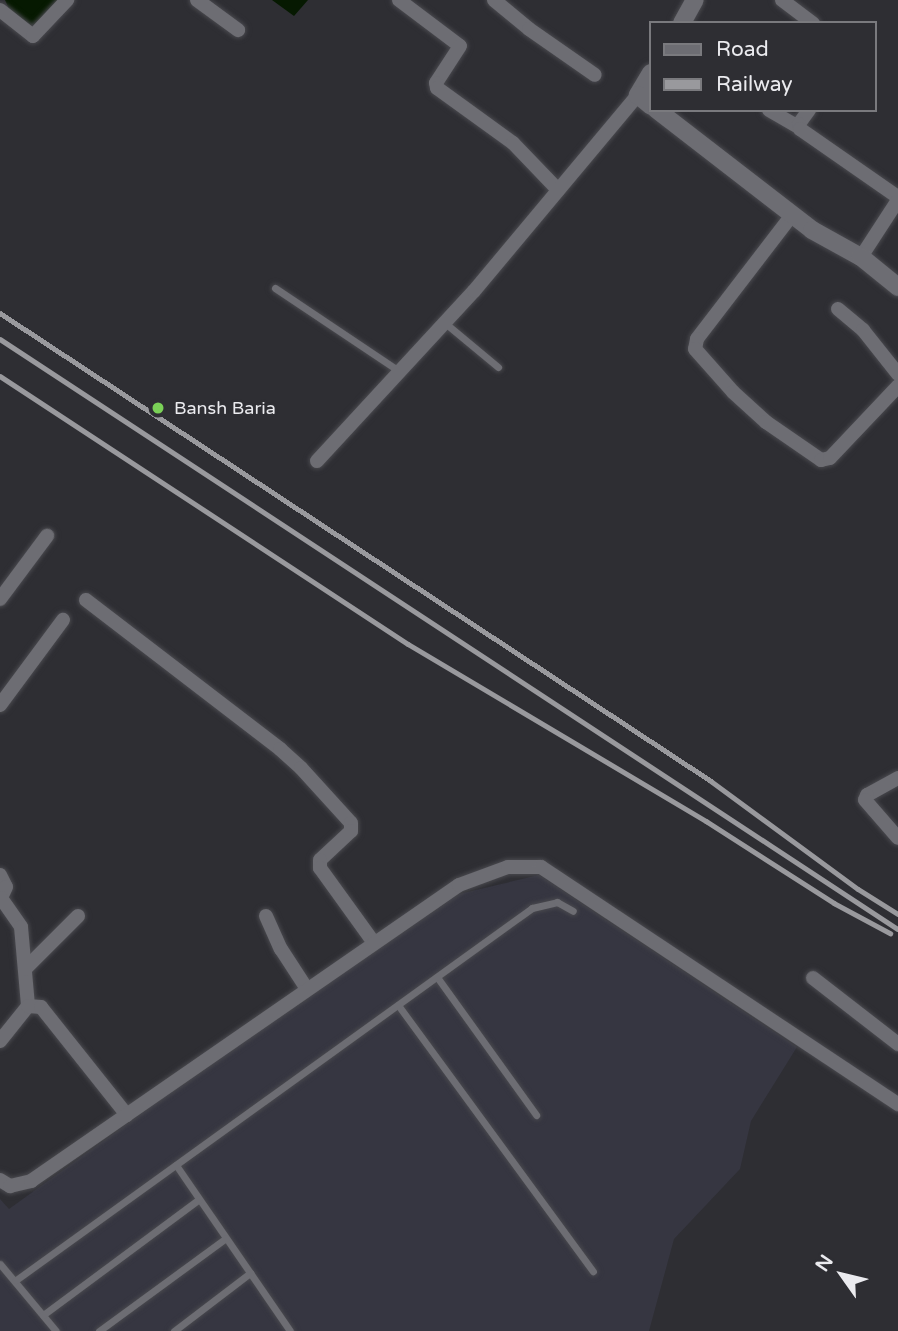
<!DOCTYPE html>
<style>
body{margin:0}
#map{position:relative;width:898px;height:1331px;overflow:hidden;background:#2e2e33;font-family:"Varela Round",sans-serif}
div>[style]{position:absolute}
.built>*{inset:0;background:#363641}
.water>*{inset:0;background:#061901}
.roads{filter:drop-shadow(0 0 2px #49494e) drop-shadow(0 0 2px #49494e)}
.service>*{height:7px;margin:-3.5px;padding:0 3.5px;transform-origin:3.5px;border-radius:3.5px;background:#6d6d73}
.minor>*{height:14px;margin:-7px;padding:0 7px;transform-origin:7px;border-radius:7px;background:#6d6d73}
.tertiary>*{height:18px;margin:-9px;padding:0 9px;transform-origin:9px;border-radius:9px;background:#6d6d73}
.rail>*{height:4.5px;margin:-2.25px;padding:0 2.25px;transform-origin:2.25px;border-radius:2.25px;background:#99999d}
.dots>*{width:19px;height:19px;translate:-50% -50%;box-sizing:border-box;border:4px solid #2e2e33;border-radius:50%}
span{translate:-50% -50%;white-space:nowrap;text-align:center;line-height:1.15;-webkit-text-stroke:5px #2e2e33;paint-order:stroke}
.poi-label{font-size:18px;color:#ebebef}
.left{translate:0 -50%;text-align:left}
.legend{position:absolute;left:649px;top:21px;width:228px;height:91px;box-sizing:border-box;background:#2e2e33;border:2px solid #7a7a7e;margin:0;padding:9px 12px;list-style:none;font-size:21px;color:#ebebef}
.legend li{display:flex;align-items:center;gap:14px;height:35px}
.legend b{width:35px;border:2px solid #7a7a7e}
.north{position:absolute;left:807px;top:1240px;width:70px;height:70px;-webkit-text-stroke:5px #2e2e33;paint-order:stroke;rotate:304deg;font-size:19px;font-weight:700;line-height:28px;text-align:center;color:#ebebef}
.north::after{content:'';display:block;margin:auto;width:24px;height:32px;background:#ebebef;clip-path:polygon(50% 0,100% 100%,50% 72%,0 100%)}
</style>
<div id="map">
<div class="built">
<div style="clip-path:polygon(539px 875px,797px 1047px,751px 1121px,740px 1169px,674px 1239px,649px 1331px,0 1331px,0 1199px,9px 1209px,235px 1046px,459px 894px)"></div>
</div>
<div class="water">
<div style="clip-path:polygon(5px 0,61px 0,35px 28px,10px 11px)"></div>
<div style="clip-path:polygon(272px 0,308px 0,294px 16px)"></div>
</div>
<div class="roads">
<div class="service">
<div style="left:275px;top:288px;width:149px;rotate:33.8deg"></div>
<div style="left:445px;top:323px;width:69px;rotate:39.7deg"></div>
<div style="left:437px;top:977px;width:170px;rotate:54.3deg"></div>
<div style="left:398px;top:1005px;width:330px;rotate:53.8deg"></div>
<div style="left:176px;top:1165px;width:201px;rotate:55.5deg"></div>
<div style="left:0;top:1264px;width:87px;rotate:50.1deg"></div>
<div style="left:16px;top:1280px;width:636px;rotate:-35.79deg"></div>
<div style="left:532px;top:908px;width:26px;rotate:-13deg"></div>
<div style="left:557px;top:902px;width:18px;rotate:29deg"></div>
<div style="left:43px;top:1315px;width:194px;rotate:-36.6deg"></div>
<div style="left:99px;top:1331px;width:157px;rotate:-36.2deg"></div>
<div style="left:174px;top:1331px;width:96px;rotate:-37.3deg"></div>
</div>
<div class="minor">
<div style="left:197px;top:0;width:51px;rotate:36.2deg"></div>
<div style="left:399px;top:0;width:76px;rotate:37deg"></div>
<div style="left:460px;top:46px;width:44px;rotate:123deg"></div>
<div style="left:436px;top:83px;width:5px;rotate:79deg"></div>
<div style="left:437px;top:88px;width:94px;rotate:35.9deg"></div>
<div style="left:513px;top:143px;width:65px;rotate:46.2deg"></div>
<div style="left:494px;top:0;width:45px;rotate:39.6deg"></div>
<div style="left:529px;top:29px;width:80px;rotate:34.9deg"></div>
<div style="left:782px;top:0;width:39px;rotate:37deg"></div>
<div style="left:0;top:10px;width:42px;rotate:38.2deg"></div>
<div style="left:33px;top:36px;width:50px;rotate:-46.6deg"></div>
<div style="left:769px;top:110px;width:34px;rotate:30deg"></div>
<div style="left:809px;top:110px;width:17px;rotate:126deg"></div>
<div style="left:799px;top:124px;width:5px;rotate:79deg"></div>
<div style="left:800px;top:129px;width:119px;rotate:34.8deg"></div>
<div style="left:792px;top:215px;width:156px;rotate:127.5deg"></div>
<div style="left:697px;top:339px;width:10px;rotate:101deg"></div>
<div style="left:695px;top:349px;width:57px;rotate:48.5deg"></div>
<div style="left:733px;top:392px;width:45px;rotate:42.3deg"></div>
<div style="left:766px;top:422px;width:67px;rotate:34.6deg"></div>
<div style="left:821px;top:460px;width:9px;rotate:-13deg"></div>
<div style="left:830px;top:458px;width:99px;rotate:-46.6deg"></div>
<div style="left:861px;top:257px;width:68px;rotate:-57deg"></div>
<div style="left:838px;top:309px;width:33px;rotate:40deg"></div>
<div style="left:863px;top:330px;width:56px;rotate:51.5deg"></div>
<div style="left:317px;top:461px;width:231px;rotate:-47.3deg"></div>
<div style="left:474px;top:291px;width:256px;rotate:-50.1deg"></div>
<div style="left:0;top:599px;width:79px;rotate:-53.3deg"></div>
<div style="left:86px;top:600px;width:245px;rotate:37.5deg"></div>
<div style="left:280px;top:749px;width:28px;rotate:42deg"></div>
<div style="left:301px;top:768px;width:74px;rotate:47.7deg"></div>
<div style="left:351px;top:823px;width:8px;rotate:90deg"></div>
<div style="left:351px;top:831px;width:42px;rotate:136.9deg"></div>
<div style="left:320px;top:860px;width:8px;rotate:90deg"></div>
<div style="left:320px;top:868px;width:92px;rotate:54.2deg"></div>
<div style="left:0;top:705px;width:106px;rotate:-53.5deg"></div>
<div style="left:898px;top:778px;width:35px;rotate:151deg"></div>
<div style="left:867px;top:795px;width:5px;rotate:112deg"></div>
<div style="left:865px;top:800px;width:50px;rotate:49deg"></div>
<div style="left:0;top:875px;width:13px;rotate:63deg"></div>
<div style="left:6px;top:887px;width:14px;rotate:115deg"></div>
<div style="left:1px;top:898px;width:35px;rotate:55deg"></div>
<div style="left:21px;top:927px;width:79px;rotate:84.9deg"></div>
<div style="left:266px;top:916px;width:36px;rotate:66deg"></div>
<div style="left:281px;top:949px;width:48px;rotate:57deg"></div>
<div style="left:25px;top:969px;width:75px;rotate:-45deg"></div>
<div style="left:813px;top:978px;width:108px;rotate:37.8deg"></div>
<div style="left:0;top:1041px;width:45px;rotate:-51.3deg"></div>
<div style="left:28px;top:1006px;width:13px;rotate:4deg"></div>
<div style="left:41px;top:1007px;width:138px;rotate:51.5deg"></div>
<div style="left:0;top:1180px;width:12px;rotate:31deg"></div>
<div style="left:10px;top:1186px;width:22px;rotate:-13deg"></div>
<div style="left:31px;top:1181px;width:520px;rotate:-34.67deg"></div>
<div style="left:459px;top:885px;width:52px;rotate:-20.2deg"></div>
<div style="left:508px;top:867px;width:33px"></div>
<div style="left:541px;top:867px;width:429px;rotate:33.6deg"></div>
</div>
<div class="tertiary">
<div style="left:682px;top:23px;width:26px;rotate:-61deg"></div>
<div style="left:651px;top:73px;width:26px;rotate:121deg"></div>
<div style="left:638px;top:95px;width:17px;rotate:40deg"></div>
<div style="left:657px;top:110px;width:196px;rotate:37.7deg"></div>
<div style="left:812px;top:230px;width:56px;rotate:28.9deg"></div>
<div style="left:861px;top:257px;width:48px;rotate:39deg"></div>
</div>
</div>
<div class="rail">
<div style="left:0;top:313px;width:851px;rotate:33.35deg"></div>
<div style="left:711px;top:781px;width:182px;rotate:36.3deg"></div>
<div style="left:858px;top:889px;width:47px;rotate:32deg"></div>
<div style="left:0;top:339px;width:1074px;rotate:33.31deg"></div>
<div style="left:0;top:376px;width:488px;rotate:33.3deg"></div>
<div style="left:408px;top:644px;width:347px;rotate:30.7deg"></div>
<div style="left:706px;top:821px;width:152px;rotate:32.6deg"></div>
<div style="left:834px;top:903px;width:64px;rotate:28.2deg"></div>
</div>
<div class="dots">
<div style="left:158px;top:408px;background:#7ad157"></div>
</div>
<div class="poi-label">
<span class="left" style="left:174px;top:408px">Bansh Baria</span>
</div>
<ul class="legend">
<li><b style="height:9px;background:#6d6d73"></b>Road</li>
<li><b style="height:9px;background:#99999d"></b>Railway</li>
</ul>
<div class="north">N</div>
</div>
